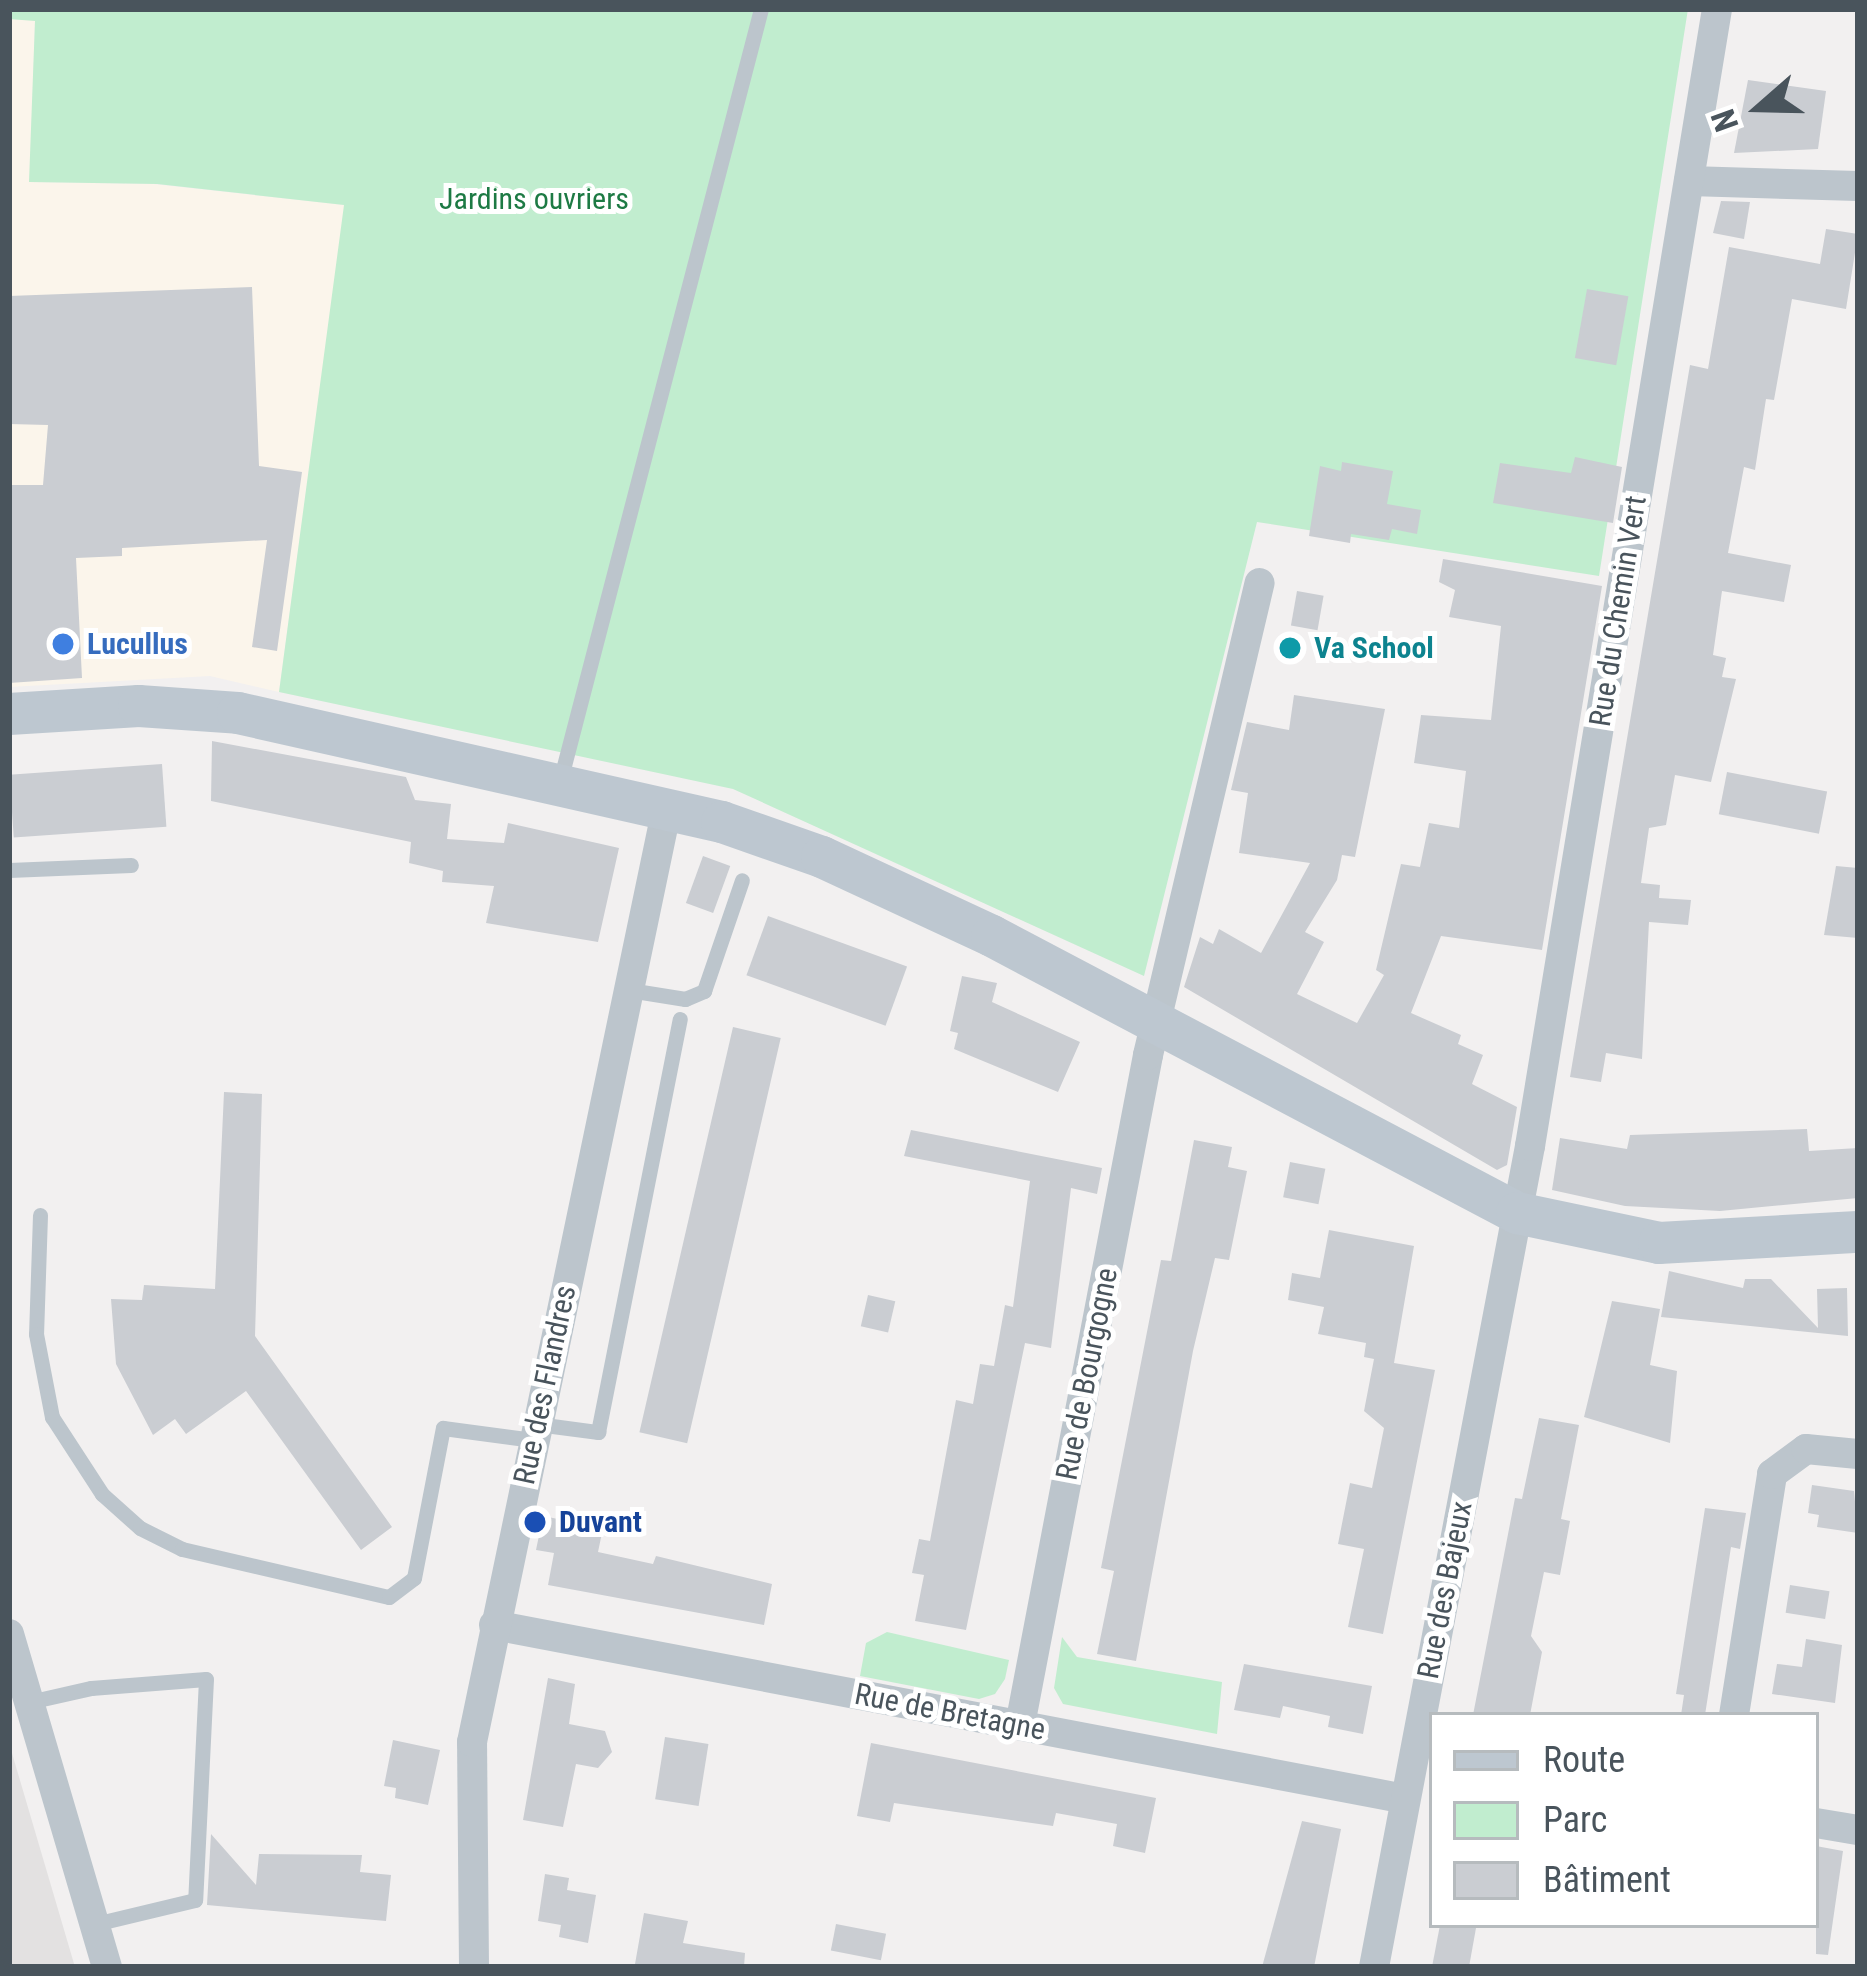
<!DOCTYPE html>
<meta charset="utf-8">
<style>
body{margin:0}
#map{position:relative;width:1867px;height:1976px;overflow:hidden;background:#f2f0f0;font-family:"Roboto Condensed",sans-serif}
div>[style]{position:absolute}
.commercial>*{inset:0;background:#fbf5eb}
.education>*{inset:0;background:#e3e1e1}
.green>*{inset:0;background:#c1edcf}
.building>*{inset:0;background:#cacdd2;transform-origin:0 0}
.lane>*{height:15px;margin:-7.5px;padding:0 7.5px;transform-origin:7.5px;border-radius:7.5px;background:#bcc5cc}
.street>*{height:30px;margin:-15px;padding:0 15px;transform-origin:15px;border-radius:15px;background:#bcc5cc}
.secondary>*{height:42px;margin:-21px;padding:0 21px;transform-origin:21px;border-radius:21px;background:#bdc7d0}
.dots>*{width:33px;height:33px;translate:-50% -50%;box-sizing:border-box;border:6px solid #fff;border-radius:50%}
span{translate:-50% -50%;white-space:nowrap;text-align:center;line-height:1.15;-webkit-text-stroke:10px #fff;paint-order:stroke}
.park-label{font-size:30px;color:#1d7a44}
.street-label{font-size:30px;color:#49545c}
.shop-label{font-size:30px;color:#366cbe;font-weight:700}
.left{translate:0 -50%;text-align:left}
.culture-label{font-size:30px;color:#0d838f;font-weight:700}
.transit-label{font-size:30px;color:#164399;font-weight:700}
.frame{position:absolute;inset:0;border:12px solid #49545c;pointer-events:none}
.legend{position:absolute;left:1429px;top:1712px;width:390px;height:216px;box-sizing:border-box;background:#fff;border:3px solid #b6bbbe;margin:0;padding:15px 21px;list-style:none;font-size:36px;color:#49545c}
.legend li{display:flex;align-items:center;gap:24px;height:60px}
.legend b{width:60px;border:3px solid #b6bbbe}
.north{position:absolute;left:1699px;top:48px;width:120px;height:120px;-webkit-text-stroke:9px #fff;paint-order:stroke;rotate:250deg;font-size:33px;font-weight:700;line-height:48px;text-align:center;color:#49545c}
.north::after{content:'';display:block;margin:auto;width:42px;height:54px;background:#49545c;clip-path:polygon(50% 0,100% 100%,50% 72%,0 100%)}
</style>
<div id="map">
<div class="commercial">
<div style="clip-path:polygon(9px 19px,35px 20px,30px 182px,153px 184px,345px 205px,279px 692px,210px 676px,9px 687px)"></div>
</div>
<div class="education">
<div style="clip-path:polygon(9px 1743px,75px 1967px,9px 1967px)"></div>
</div>
<div class="green">
<div style="clip-path:polygon(9px 9px,1688px 9px,1599px 576px,1257px 522px,1144px 976px,733px 789px,279px 692px,344px 205px,157px 184px,29px 182px,35px 21px,9px 19px)"></div>
<div style="clip-path:polygon(887px 1632px,1009px 1660px,1005px 1679px,995px 1694px,979px 1699px,860px 1676px,866px 1643px)"></div>
<div style="clip-path:polygon(1062px 1637px,1077px 1657px,1222px 1682px,1217px 1734px,1063px 1704px,1054px 1688px)"></div>
</div>
<div class="building">
<div style="clip-path:polygon(1748px 80px,1826px 91px,1818px 149px,1734px 153px)"></div>
<div style="clip-path:polygon(1721px 201px,1750px 202px,1744px 239px,1713px 233px)"></div>
<div style="clip-path:polygon(1826px 229px,1858px 234px,1846px 309px,1792px 299px,1774px 400px,1766px 399px,1755px 470px,1744px 467px,1728px 553px,1791px 565px,1784px 602px,1722px 591px,1713px 655px,1726px 658px,1722px 677px,1736px 679px,1711px 782px,1675px 775px,1666px 825px,1649px 828px,1641px 883px,1660px 885px,1659px 898px,1691px 900px,1688px 925px,1649px 922px,1642px 1059px,1606px 1053px,1601px 1082px,1570px 1077px,1690px 365px,1708px 369px,1729px 247px,1820px 264px)"></div>
<div style="clip-path:polygon(252px 287px,259px 466px,302px 472px,277px 651px,252px 647px,267px 540px,122px 548px,122px 556px,76px 558px,82px 678px,9px 683px,9px 485px,43px 485px,48px 425px,9px 424px,9px 296px)"></div>
<div style="left:1587px;top:289px;width:42px;height:70px;rotate:10deg"></div>
<div style="clip-path:polygon(1575px 457px,1622px 467px,1613px 523px,1493px 503px,1500px 463px,1571px 473px)"></div>
<div style="clip-path:polygon(1342px 462px,1393px 471px,1387px 504px,1421px 510px,1417px 534px,1392px 529px,1389px 540px,1351px 534px,1350px 543px,1309px 536px,1320px 466px,1341px 471px)"></div>
<div style="clip-path:polygon(1443px 559px,1602px 586px,1542px 950px,1441px 936px,1411px 1013px,1461px 1035px,1458px 1044px,1483px 1055px,1472px 1084px,1517px 1107px,1507px 1165px,1497px 1170px,1184px 987px,1200px 937px,1213px 944px,1219px 929px,1261px 953px,1310px 863px,1239px 853px,1248px 793px,1231px 790px,1247px 722px,1289px 730px,1294px 695px,1385px 709px,1355px 857px,1342px 855px,1337px 880px,1305px 932px,1324px 942px,1297px 994px,1357px 1023px,1384px 975px,1376px 970px,1401px 864px,1420px 867px,1429px 823px,1459px 828px,1466px 771px,1414px 763px,1421px 715px,1491px 720px,1501px 626px,1449px 617px,1455px 590px,1439px 582px)"></div>
<div style="left:1297px;top:591px;width:27px;height:35px;rotate:10deg"></div>
<div style="clip-path:polygon(212px 741px,406px 777px,415px 800px,451px 804px,447px 839px,504px 843px,508px 823px,619px 848px,598px 942px,486px 923px,494px 886px,442px 882px,443px 871px,409px 863px,411px 842px,211px 801px)"></div>
<div style="left:162px;top:764px;width:63px;height:153px;rotate:86deg"></div>
<div style="left:1727px;top:772px;width:102px;height:43px;rotate:11deg"></div>
<div style="left:703px;top:856px;width:29px;height:50px;rotate:20deg"></div>
<div style="clip-path:polygon(1836px 866px,1858px 868px,1858px 938px,1824px 935px)"></div>
<div style="left:768px;top:916px;width:148px;height:63px;rotate:20deg"></div>
<div style="clip-path:polygon(962px 976px,997px 983px,992px 1002px,1080px 1042px,1058px 1092px,954px 1049px,958px 1033px,950px 1031px)"></div>
<div style="left:733px;top:1027px;width:49px;height:416px;rotate:13deg"></div>
<div style="clip-path:polygon(224px 1092px,262px 1094px,255px 1336px,392px 1527px,361px 1550px,246px 1391px,186px 1434px,175px 1419px,153px 1435px,116px 1364px,111px 1299px,142px 1300px,144px 1285px,215px 1289px)"></div>
<div style="clip-path:polygon(1807px 1129px,1809px 1151px,1858px 1148px,1858px 1198px,1720px 1211px,1625px 1206px,1552px 1190px,1560px 1138px,1627px 1149px,1630px 1135px)"></div>
<div style="clip-path:polygon(911px 1130px,1102px 1168px,1097px 1194px,1071px 1188px,1051px 1348px,1025px 1343px,966px 1630px,915px 1621px,924px 1575px,912px 1573px,919px 1539px,930px 1541px,956px 1400px,973px 1404px,980px 1364px,994px 1366px,1005px 1305px,1013px 1307px,1030px 1181px,904px 1156px)"></div>
<div style="clip-path:polygon(1194px 1140px,1232px 1147px,1228px 1167px,1247px 1171px,1229px 1260px,1215px 1258px,1193px 1351px,1136px 1661px,1097px 1654px,1114px 1571px,1101px 1568px,1161px 1260px,1171px 1261px)"></div>
<div style="left:1290px;top:1162px;width:36px;height:36px;rotate:11deg"></div>
<div style="clip-path:polygon(1329px 1230px,1414px 1246px,1394px 1363px,1435px 1370px,1383px 1634px,1348px 1627px,1364px 1549px,1338px 1544px,1350px 1483px,1372px 1488px,1384px 1428px,1364px 1411px,1374px 1359px,1364px 1357px,1366px 1343px,1318px 1334px,1324px 1307px,1288px 1300px,1292px 1273px,1320px 1278px)"></div>
<div style="clip-path:polygon(1669px 1271px,1743px 1288px,1745px 1279px,1771px 1279px,1818px 1328px,1817px 1289px,1847px 1288px,1848px 1336px,1661px 1317px)"></div>
<div style="left:868px;top:1295px;width:28px;height:32px;rotate:13deg"></div>
<div style="clip-path:polygon(1612px 1301px,1660px 1309px,1650px 1365px,1677px 1371px,1670px 1443px,1584px 1417px)"></div>
<div style="clip-path:polygon(1539px 1418px,1579px 1425px,1561px 1519px,1570px 1521px,1560px 1575px,1544px 1572px,1531px 1636px,1542px 1652px,1530px 1715px,1473px 1715px,1515px 1498px,1522px 1499px)"></div>
<div style="clip-path:polygon(1812px 1485px,1854px 1491px,1858px 1533px,1817px 1527px,1819px 1515px,1808px 1513px)"></div>
<div style="clip-path:polygon(1705px 1508px,1746px 1513px,1740px 1549px,1731px 1547px,1705px 1715px,1681px 1715px,1684px 1695px,1676px 1694px)"></div>
<div style="clip-path:polygon(543px 1516px,603px 1528px,598px 1552px,653px 1564px,656px 1556px,772px 1584px,764px 1625px,548px 1585px,554px 1553px,536px 1550px)"></div>
<div style="left:1790px;top:1585px;width:40px;height:28px;rotate:9deg"></div>
<div style="clip-path:polygon(1806px 1639px,1842px 1645px,1835px 1703px,1772px 1694px,1777px 1664px,1802px 1667px)"></div>
<div style="clip-path:polygon(1244px 1664px,1372px 1686px,1363px 1734px,1328px 1727px,1330px 1716px,1283px 1706px,1280px 1718px,1234px 1710px)"></div>
<div style="clip-path:polygon(548px 1678px,575px 1684px,569px 1724px,605px 1731px,612px 1752px,598px 1768px,576px 1764px,563px 1827px,523px 1820px)"></div>
<div style="left:665px;top:1737px;width:44px;height:63px;rotate:9deg"></div>
<div style="clip-path:polygon(393px 1740px,440px 1750px,428px 1805px,395px 1798px,396px 1788px,384px 1786px)"></div>
<div style="clip-path:polygon(871px 1743px,1156px 1798px,1145px 1853px,1113px 1846px,1117px 1824px,1056px 1813px,1053px 1826px,894px 1803px,890px 1822px,857px 1816px)"></div>
<div style="clip-path:polygon(1302px 1821px,1341px 1829px,1314px 1967px,1262px 1967px)"></div>
<div style="clip-path:polygon(211px 1834px,256px 1885px,259px 1854px,362px 1855px,360px 1872px,391px 1875px,386px 1921px,207px 1905px)"></div>
<div style="clip-path:polygon(1816px 1846px,1843px 1851px,1828px 1955px,1816px 1954px)"></div>
<div style="clip-path:polygon(545px 1874px,569px 1878px,567px 1890px,596px 1895px,588px 1943px,559px 1937px,561px 1925px,538px 1921px)"></div>
<div style="clip-path:polygon(644px 1913px,688px 1921px,683px 1943px,745px 1953px,744px 1967px,635px 1964px)"></div>
<div style="left:836px;top:1924px;width:51px;height:27px;rotate:11deg"></div>
<div style="clip-path:polygon(1440px 1925px,1476px 1928px,1469px 1967px,1432px 1967px)"></div>
</div>
<div class="lane">
<div style="left:560px;top:781px;width:798px;rotate:-75.41deg"></div>
<div style="left:9px;top:870px;width:122px;rotate:-2.3deg"></div>
<div style="left:629px;top:990px;width:57px;rotate:9.1deg"></div>
<div style="left:685px;top:999px;width:21px;rotate:-23deg"></div>
<div style="left:704px;top:991px;width:117px;rotate:-71.1deg"></div>
<div style="left:40px;top:1215px;width:119px;rotate:91.9deg"></div>
<div style="left:36px;top:1334px;width:85px;rotate:79.1deg"></div>
<div style="left:52px;top:1417px;width:92px;rotate:57deg"></div>
<div style="left:102px;top:1494px;width:51px;rotate:41.8deg"></div>
<div style="left:140px;top:1528px;width:47px;rotate:26.6deg"></div>
<div style="left:182px;top:1549px;width:212px;rotate:13.1deg"></div>
<div style="left:389px;top:1597px;width:31px;rotate:-37deg"></div>
<div style="left:414px;top:1578px;width:153px;rotate:-79.1deg"></div>
<div style="left:443px;top:1428px;width:91px;rotate:7.6deg"></div>
<div style="left:537px;top:1424px;width:62px;rotate:7.5deg"></div>
<div style="left:598px;top:1432px;width:421px;rotate:-78.8deg"></div>
<div style="left:29px;top:1702px;width:64px;rotate:-12.7deg"></div>
<div style="left:91px;top:1688px;width:115px;rotate:-4.5deg"></div>
<div style="left:206px;top:1679px;width:221px;rotate:92.8deg"></div>
<div style="left:195px;top:1900px;width:103px;rotate:166.5deg"></div>
</div>
<div class="street">
<div style="left:1689px;top:181px;width:169px;rotate:1.7deg"></div>
<div style="left:494px;top:1625px;width:927px;rotate:10.81deg"></div>
<div style="left:9px;top:1634px;width:347px;rotate:73.6deg"></div>
<div style="left:1734px;top:1715px;width:244px;rotate:-81deg"></div>
<div style="left:1772px;top:1474px;width:42px;rotate:-36.3deg"></div>
<div style="left:1806px;top:1449px;width:52px;rotate:5.5deg"></div>
<div style="left:1020px;top:1725px;width:682px;rotate:-79.18deg"></div>
<div style="left:1148px;top:1055px;width:485px;rotate:-76.7deg"></div>
<div style="left:1816px;top:1823px;width:43px;rotate:9.5deg"></div>
<div style="left:474px;top:1967px;width:225px;rotate:-90.5deg"></div>
<div style="left:472px;top:1742px;width:954px;rotate:-78.21deg"></div>
<div style="left:1374px;top:1967px;width:836px;rotate:-79.24deg"></div>
<div style="left:1530px;top:1146px;width:1152px;rotate:-80.66deg"></div>
</div>
<div class="secondary">
<div style="left:9px;top:714px;width:130px;rotate:-3.5deg"></div>
<div style="left:139px;top:706px;width:99px;rotate:4deg"></div>
<div style="left:238px;top:713px;width:496px;rotate:12.7deg"></div>
<div style="left:722px;top:822px;width:106px;rotate:19.3deg"></div>
<div style="left:822px;top:857px;width:187px;rotate:24.9deg"></div>
<div style="left:992px;top:936px;width:594px;rotate:27.82deg"></div>
<div style="left:1517px;top:1213px;width:145px;rotate:11.9deg"></div>
<div style="left:1659px;top:1243px;width:199px;rotate:-3.2deg"></div>
</div>
<div class="dots">
<div style="left:63px;top:644px;background:#3f7fe0"></div>
<div style="left:1290px;top:648px;background:#0f9aa8"></div>
<div style="left:535px;top:1522px;background:#1a4fb4"></div>
</div>
<div class="park-label">
<span style="left:534px;top:199px">Jardins ouvriers</span>
</div>
<div class="street-label">
<span style="left:1618px;top:611px;rotate:-81deg">Rue du Chemin Vert</span>
<span style="left:1087px;top:1374px;rotate:-79deg">Rue de Bourgogne</span>
<span style="left:545px;top:1385px;rotate:-78deg">Rue des Flandres</span>
<span style="left:1445px;top:1590px;rotate:-79deg">Rue des Bajeux</span>
<span style="left:950px;top:1712px;rotate:11deg">Rue de Bretagne</span>
</div>
<div class="shop-label">
<span class="left" style="left:87px;top:644px">Lucullus</span>
</div>
<div class="culture-label">
<span class="left" style="left:1314px;top:648px">Va School</span>
</div>
<div class="transit-label">
<span class="left" style="left:559px;top:1522px">Duvant</span>
</div>
<div class="frame"></div>
<ul class="legend">
<li><b style="height:15px;background:#bdc7d0"></b>Route</li>
<li><b style="height:33px;background:#c1edcf"></b>Parc</li>
<li><b style="height:33px;background:#cacdd2"></b>Bâtiment</li>
</ul>
<div class="north">N</div>
</div>
